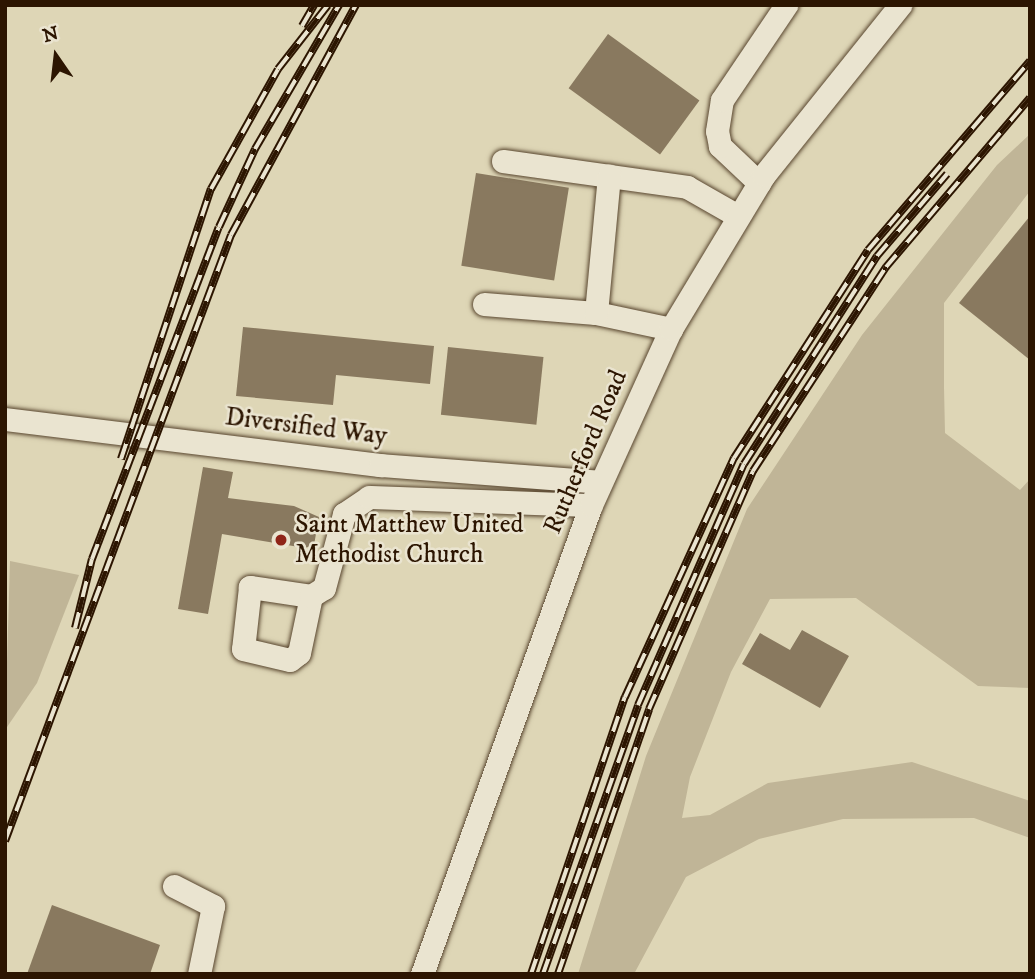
<!DOCTYPE html>
<style>
body{margin:0}
#map{position:relative;width:1035px;height:979px;overflow:hidden;background:#ded6b6;font-family:"IM FELL DW Pica",serif}
div>[style]{position:absolute}
.green>*{inset:0;background:#c0b597}
.building>*{inset:0;background:#89795f;transform-origin:0 0}
.roads{filter:drop-shadow(0 0 2px #58452e) drop-shadow(0 0 2px #58452e)}
.minor>*{height:23px;margin:-11.5px;padding:0 11.5px;transform-origin:11.5px;border-radius:11.5px;background:#eae4d0}
.rail>*{height:8px;margin-top:-4px;transform-origin:0;background:repeating-linear-gradient(90deg,#eae4d0 0 16px,#2c1501 0 32px);box-sizing:border-box;border-block:2px solid #2c1501}
.dots>*{width:19px;height:19px;translate:-50% -50%;box-sizing:border-box;border:4px solid #eae4d0;border-radius:50%}
span{translate:-50% -50%;white-space:nowrap;text-align:center;line-height:1.15;-webkit-text-stroke:5px #eae4d0;paint-order:stroke}
.street-label{font-size:26px;color:#2c1501}
.poi-label{font-size:26px;color:#2c1501}
.left{translate:0 -50%;text-align:left}
.frame{position:absolute;inset:0;border:7px solid #2c1501;pointer-events:none}
.north{position:absolute;left:21px;top:21px;width:70px;height:70px;-webkit-text-stroke:5px #eae4d0;paint-order:stroke;rotate:346deg;font-size:19px;font-weight:700;line-height:28px;text-align:center;color:#2c1501}
.north::after{content:'';display:block;margin:auto;width:24px;height:32px;background:#2c1501;clip-path:polygon(50% 0,100% 100%,50% 72%,0 100%)}
</style>
<div id="map">
<div class="green">
<div style="clip-path:polygon(1030px 134px,1030px 191px,944px 303px,944px 387px,945px 433px,1020px 490px,1030px 479px,1030px 688px,978px 686px,856px 598px,770px 599px,731px 672px,690px 777px,682px 818px,710px 815px,768px 783px,912px 762px,1030px 801px,1030px 838px,974px 818px,843px 819px,759px 839px,686px 877px,634px 974px,578px 974px,646px 756px,747px 509px,862px 335px,997px 165px)"></div>
<div style="clip-path:polygon(10px 561px,79px 575px,37px 683px,5px 730px)"></div>
</div>
<div class="building">
<div style="left:608px;top:34px;width:113px;height:67px;rotate:36deg"></div>
<div style="left:476px;top:173px;width:94px;height:94px;rotate:9deg"></div>
<div style="clip-path:polygon(1030px 216px,1030px 360px,959px 303px)"></div>
<div style="clip-path:polygon(243px 327px,434px 346px,430px 384px,336px 375px,333px 405px,236px 396px)"></div>
<div style="left:448px;top:347px;width:96px;height:68px;rotate:6deg"></div>
<div style="clip-path:polygon(203px 467px,233px 472px,228px 498px,294px 506px,319px 517px,314px 545px,305px 548px,222px 534px,208px 614px,178px 609px)"></div>
<div style="clip-path:polygon(802px 630px,849px 656px,820px 708px,742px 664px,760px 633px,790px 650px)"></div>
<div style="clip-path:polygon(52px 905px,160px 945px,150px 974px,27px 974px)"></div>
</div>
<div class="roads">
<div class="minor">
<div style="left:503px;top:161px;width:186px;rotate:8deg"></div>
<div style="left:687px;top:187px;width:59px;rotate:29.6deg"></div>
<div style="left:759px;top:183px;width:54px;rotate:-136.5deg"></div>
<div style="left:720px;top:146px;width:15px;rotate:-101deg"></div>
<div style="left:717px;top:131px;width:31px;rotate:-81deg"></div>
<div style="left:722px;top:100px;width:115px;rotate:-56deg"></div>
<div style="left:484px;top:304px;width:112px;rotate:4.6deg"></div>
<div style="left:596px;top:313px;width:77px;rotate:12deg"></div>
<div style="left:596px;top:313px;width:138px;rotate:-84.6deg"></div>
<div style="left:5px;top:419px;width:378px;rotate:7deg"></div>
<div style="left:380px;top:465px;width:221px;rotate:4.4deg"></div>
<div style="left:311px;top:596px;width:62px;rotate:-171.6deg"></div>
<div style="left:250px;top:587px;width:62px;rotate:96.4deg"></div>
<div style="left:243px;top:649px;width:48px;rotate:13.2deg"></div>
<div style="left:290px;top:660px;width:11px;rotate:-38deg"></div>
<div style="left:299px;top:653px;width:58px;rotate:-78.1deg"></div>
<div style="left:311px;top:596px;width:15px;rotate:-32deg"></div>
<div style="left:324px;top:588px;width:77px;rotate:-74.9deg"></div>
<div style="left:344px;top:514px;width:30px;rotate:-34deg"></div>
<div style="left:369px;top:497px;width:222px;rotate:2.1deg"></div>
<div style="left:174px;top:886px;width:44px;rotate:27.1deg"></div>
<div style="left:213px;top:906px;width:69px;rotate:101.6deg"></div>
<div style="left:422px;top:974px;width:499px;rotate:-70.2deg"></div>
<div style="left:591px;top:505px;width:193px;rotate:-65.6deg"></div>
<div style="left:671px;top:329px;width:180px;rotate:-58.9deg"></div>
<div style="left:764px;top:175px;width:218px;rotate:-51.3deg"></div>
</div>
</div>
<div class="rail">
<div style="left:302px;top:26px;width:24px;rotate:-60deg"></div>
<div style="left:121px;top:459px;width:285px;rotate:-71.6deg"></div>
<div style="left:211px;top:189px;width:137px;rotate:-60.8deg"></div>
<div style="left:278px;top:69px;width:81px;rotate:-52deg"></div>
<div style="left:75px;top:628px;width:71px;rotate:-76.2deg"></div>
<div style="left:92px;top:559px;width:355px;rotate:-69.1deg"></div>
<div style="left:219px;top:227px;width:86px;rotate:-65.2deg"></div>
<div style="left:255px;top:149px;width:167px;rotate:-59.7deg"></div>
<div style="left:5px;top:841px;width:647px;rotate:-69.55deg"></div>
<div style="left:231px;top:235px;width:262px;rotate:-61.5deg"></div>
<div style="left:531px;top:974px;width:293px;rotate:-71.3deg"></div>
<div style="left:625px;top:697px;width:263px;rotate:-65.5deg"></div>
<div style="left:734px;top:458px;width:247px;rotate:-57.2deg"></div>
<div style="left:868px;top:250px;width:249px;rotate:-49.4deg"></div>
<div style="left:543px;top:974px;width:285px;rotate:-70.5deg"></div>
<div style="left:638px;top:705px;width:263px;rotate:-66.3deg"></div>
<div style="left:744px;top:464px;width:247px;rotate:-57.4deg"></div>
<div style="left:877px;top:256px;width:108px;rotate:-49.5deg"></div>
<div style="left:558px;top:974px;width:280px;rotate:-71deg"></div>
<div style="left:649px;top:709px;width:260px;rotate:-66.4deg"></div>
<div style="left:753px;top:471px;width:244px;rotate:-56.9deg"></div>
<div style="left:886px;top:267px;width:222px;rotate:-49.6deg"></div>
</div>
<div class="dots">
<div style="left:281px;top:540px;background:#8f2418"></div>
</div>
<div class="street-label">
<span style="left:306px;top:427px;rotate:7deg">Diversified Way</span>
<span style="left:586px;top:452px;rotate:-67deg">Rutherford Road</span>
</div>
<div class="poi-label">
<span class="left" style="left:295px;top:540px">Saint Matthew United<br>Methodist Church</span>
</div>
<div class="frame"></div>
<div class="north">N</div>
</div>
